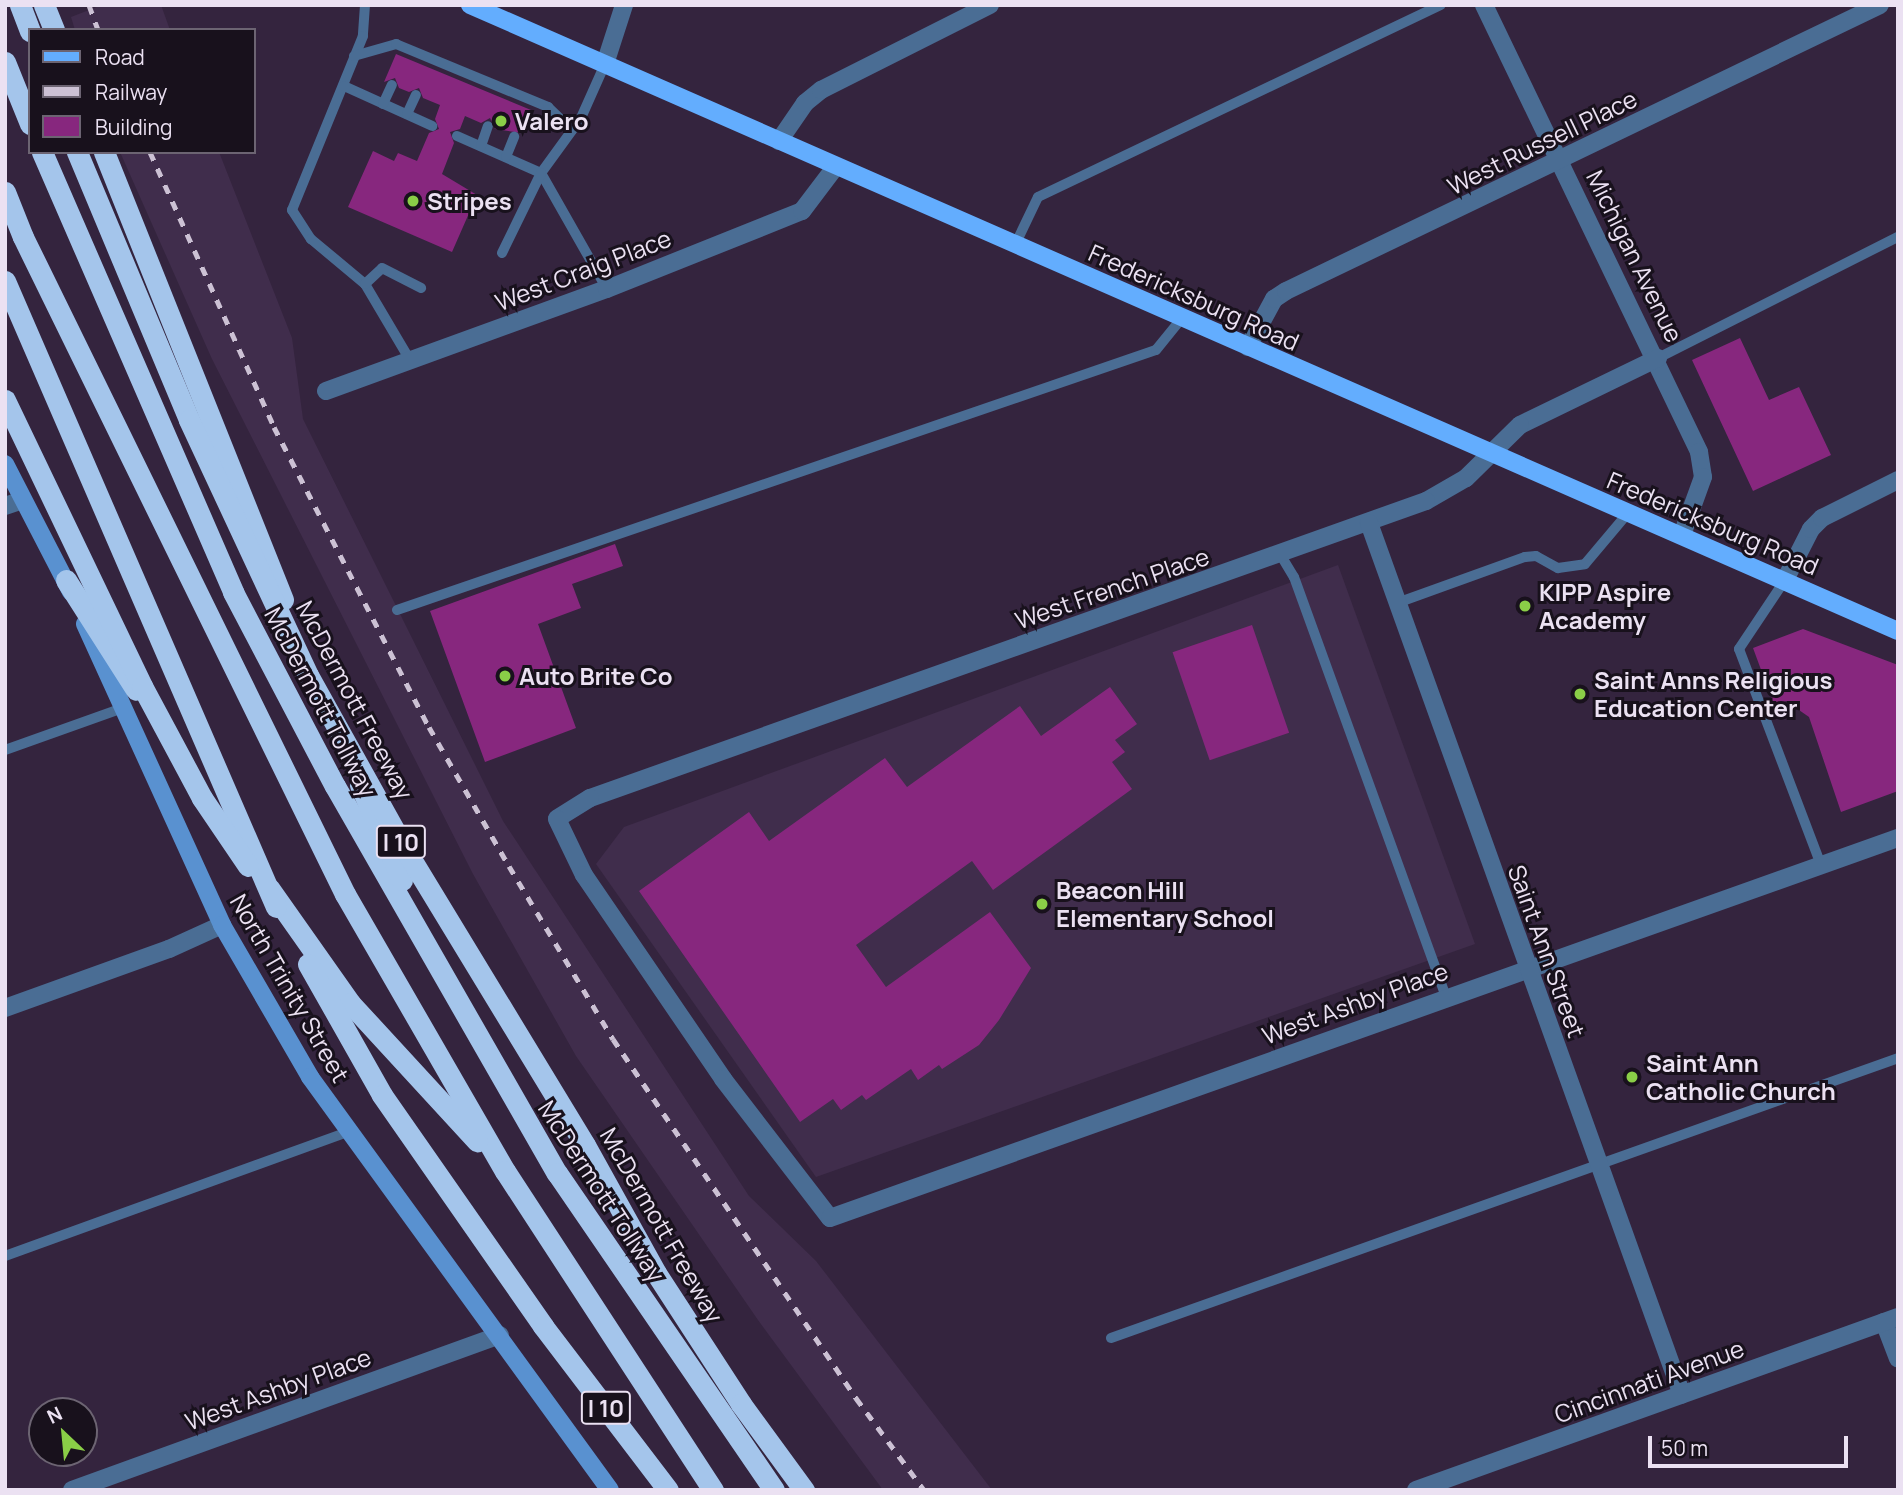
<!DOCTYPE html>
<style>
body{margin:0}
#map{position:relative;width:1903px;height:1495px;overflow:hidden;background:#34243e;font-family:Manrope,sans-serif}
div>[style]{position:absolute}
.built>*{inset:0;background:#402d4c}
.building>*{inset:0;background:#87277e;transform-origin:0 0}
.service>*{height:10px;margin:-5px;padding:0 5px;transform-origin:5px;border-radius:5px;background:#4a6d94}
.minor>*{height:18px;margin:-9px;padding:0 9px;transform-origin:9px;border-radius:9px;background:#4a6d94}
.tertiary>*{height:18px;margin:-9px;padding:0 9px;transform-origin:9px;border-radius:9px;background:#4a6d94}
.secondary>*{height:18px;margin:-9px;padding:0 9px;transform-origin:9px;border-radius:9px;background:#5991d0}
.primary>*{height:18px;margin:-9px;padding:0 9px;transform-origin:9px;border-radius:9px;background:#63adfe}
.motorway>*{height:21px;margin:-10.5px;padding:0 10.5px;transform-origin:10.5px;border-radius:10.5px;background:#a4c5eb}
.rail>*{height:5px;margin-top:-2.5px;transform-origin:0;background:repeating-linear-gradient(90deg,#ccc1d4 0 9px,transparent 0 18px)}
.motorway-bridge>*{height:21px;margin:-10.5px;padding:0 10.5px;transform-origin:10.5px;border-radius:10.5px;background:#a4c5eb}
.dots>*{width:19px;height:19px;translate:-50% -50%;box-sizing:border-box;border:4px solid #18111c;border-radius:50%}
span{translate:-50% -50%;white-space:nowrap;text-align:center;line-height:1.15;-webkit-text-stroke:6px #18111c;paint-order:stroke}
.shield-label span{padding:2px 5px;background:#18111c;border:2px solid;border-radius:5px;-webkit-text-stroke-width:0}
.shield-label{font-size:23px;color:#ebe1f2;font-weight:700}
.poi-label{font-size:24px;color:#ebe1f2;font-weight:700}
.left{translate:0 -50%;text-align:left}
.street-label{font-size:24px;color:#ebe1f2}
.frame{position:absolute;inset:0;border:7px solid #ebe1f2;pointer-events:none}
.legend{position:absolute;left:28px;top:28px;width:228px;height:126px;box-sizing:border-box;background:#18111c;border:2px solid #6c6472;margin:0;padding:9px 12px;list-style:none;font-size:21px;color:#ebe1f2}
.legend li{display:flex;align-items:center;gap:14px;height:35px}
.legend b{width:35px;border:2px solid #6c6472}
.north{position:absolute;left:28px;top:1397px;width:70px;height:70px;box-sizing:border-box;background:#18111c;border:2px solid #6c6472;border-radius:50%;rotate:334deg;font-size:19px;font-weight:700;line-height:28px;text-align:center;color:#ebe1f2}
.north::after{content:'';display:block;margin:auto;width:24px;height:32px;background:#8ace47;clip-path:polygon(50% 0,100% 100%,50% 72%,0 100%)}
.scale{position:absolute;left:1648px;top:1436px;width:200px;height:32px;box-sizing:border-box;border:4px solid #ebe1f2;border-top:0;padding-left:9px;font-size:21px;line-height:24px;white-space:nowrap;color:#ebe1f2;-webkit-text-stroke:5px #18111c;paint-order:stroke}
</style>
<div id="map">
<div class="built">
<div style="clip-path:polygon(102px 5px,161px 5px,170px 30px,75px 30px,71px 17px)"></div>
<div style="clip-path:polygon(120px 152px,219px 152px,292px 338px,303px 419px,503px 821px,749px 1196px,816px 1261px,992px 1490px,883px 1490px,758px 1320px,576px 1056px,473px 874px,212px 359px)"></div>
<div style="clip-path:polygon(1338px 565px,1475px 944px,816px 1177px,596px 864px,624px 827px)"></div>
</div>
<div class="building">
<div style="clip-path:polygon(396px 54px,531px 110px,521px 133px,495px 129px,490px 118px,481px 123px,465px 116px,460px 129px,450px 132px,454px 143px,442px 174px,477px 195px,452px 252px,348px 207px,373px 151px,394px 161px,398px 153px,417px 161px,429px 133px,439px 129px,435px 119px,440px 105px,423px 98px,419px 88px,409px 92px,399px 88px,395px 78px,384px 82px)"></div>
<div style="clip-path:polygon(1740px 338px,1769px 400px,1799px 387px,1831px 455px,1753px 491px,1692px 360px)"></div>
<div style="clip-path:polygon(615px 544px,623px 566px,572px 584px,581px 608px,538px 624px,576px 728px,485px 762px,430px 611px)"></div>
<div style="left:1252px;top:625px;width:114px;height:84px;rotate:71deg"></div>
<div style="clip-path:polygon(1803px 629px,1898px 665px,1898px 791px,1841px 812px,1809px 717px,1786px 701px,1774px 705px,1753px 648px)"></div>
<div style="clip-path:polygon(1110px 687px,1137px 724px,1115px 740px,1125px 752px,1112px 762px,1132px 789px,993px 890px,972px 861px,856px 945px,886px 987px,990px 912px,1031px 968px,999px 1020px,979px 1045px,942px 1069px,939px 1065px,918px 1080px,911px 1069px,866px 1100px,862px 1095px,841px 1110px,833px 1099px,800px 1122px,639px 891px,749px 812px,769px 841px,885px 758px,907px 787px,1020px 706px,1041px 736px)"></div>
</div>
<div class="service">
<div style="left:365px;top:5px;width:31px;rotate:94deg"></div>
<div style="left:363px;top:36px;width:188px;rotate:112.2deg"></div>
<div style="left:292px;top:210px;width:35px;rotate:57deg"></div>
<div style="left:311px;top:239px;width:70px;rotate:39.8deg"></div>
<div style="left:365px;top:284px;width:88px;rotate:59.4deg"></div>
<div style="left:354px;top:56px;width:44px;rotate:-15.9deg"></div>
<div style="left:396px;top:44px;width:165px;rotate:22.5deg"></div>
<div style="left:548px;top:107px;width:33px;rotate:44deg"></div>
<div style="left:605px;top:64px;width:59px;rotate:114deg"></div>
<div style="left:581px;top:118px;width:68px;rotate:126deg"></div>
<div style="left:541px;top:173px;width:133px;rotate:60.4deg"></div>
<div style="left:344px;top:86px;width:97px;rotate:24.4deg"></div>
<div style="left:383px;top:104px;width:21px;rotate:-65deg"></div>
<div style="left:407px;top:114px;width:21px;rotate:-65deg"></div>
<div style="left:457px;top:136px;width:92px;rotate:23.8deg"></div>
<div style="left:541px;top:173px;width:89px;rotate:116deg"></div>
<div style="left:481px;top:146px;width:21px;rotate:-71deg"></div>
<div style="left:506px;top:157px;width:22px;rotate:-68deg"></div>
<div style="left:1015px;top:245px;width:53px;rotate:-64.4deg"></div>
<div style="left:1038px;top:197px;width:446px;rotate:-25.5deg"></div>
<div style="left:365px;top:284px;width:23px;rotate:-43deg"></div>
<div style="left:382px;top:268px;width:44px;rotate:27.1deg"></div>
<div style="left:1658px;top:358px;width:269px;rotate:-26.8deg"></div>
<div style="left:1280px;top:554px;width:27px;rotate:59deg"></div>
<div style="left:1294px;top:577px;width:447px;rotate:70.1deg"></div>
<div style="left:1785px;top:580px;width:83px;rotate:123.7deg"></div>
<div style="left:1739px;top:649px;width:231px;rotate:69.2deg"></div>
<div style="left:1397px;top:603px;width:136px;rotate:-19.8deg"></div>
<div style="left:1525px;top:557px;width:11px;rotate:-5deg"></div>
<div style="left:1536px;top:556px;width:25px;rotate:29deg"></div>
<div style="left:1558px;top:568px;width:27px;rotate:-8deg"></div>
<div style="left:1585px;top:564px;width:67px;rotate:-49.9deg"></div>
<div style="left:397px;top:610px;width:802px;rotate:-18.91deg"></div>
<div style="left:1156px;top:350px;width:41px;rotate:-50.9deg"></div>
<div style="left:5px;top:750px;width:125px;rotate:-19.6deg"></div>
<div style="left:5px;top:1256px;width:364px;rotate:-19.9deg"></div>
<div style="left:1111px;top:1338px;width:835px;rotate:-19.58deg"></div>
</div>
<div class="minor">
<div style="left:1484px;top:5px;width:496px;rotate:64.3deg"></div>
<div style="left:1699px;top:452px;width:25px;rotate:81deg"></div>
<div style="left:1703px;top:477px;width:62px;rotate:109.9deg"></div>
<div style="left:779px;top:141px;width:46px;rotate:-55.6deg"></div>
<div style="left:805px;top:103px;width:21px;rotate:-39deg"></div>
<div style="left:821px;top:90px;width:189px;rotate:-26.7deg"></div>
<div style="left:1248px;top:347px;width:55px;rotate:-61.6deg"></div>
<div style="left:1274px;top:299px;width:14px;rotate:-34deg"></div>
<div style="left:1286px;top:291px;width:659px;rotate:-25.71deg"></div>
<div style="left:1658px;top:358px;width:153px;rotate:154.1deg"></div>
<div style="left:1520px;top:425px;width:76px;rotate:135.5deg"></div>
<div style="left:1466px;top:478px;width:46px;rotate:150.1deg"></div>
<div style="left:1426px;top:501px;width:887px;rotate:160.44deg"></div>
<div style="left:590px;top:798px;width:39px;rotate:148deg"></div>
<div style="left:557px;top:819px;width:62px;rotate:64.3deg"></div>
<div style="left:584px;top:875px;width:247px;rotate:55.7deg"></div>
<div style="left:723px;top:1079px;width:175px;rotate:52.4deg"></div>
<div style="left:830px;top:1218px;width:1134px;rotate:-19.59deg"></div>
<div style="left:326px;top:391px;width:299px;rotate:-20deg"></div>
<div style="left:607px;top:289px;width:210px;rotate:-21.8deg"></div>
<div style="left:802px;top:211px;width:56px;rotate:-52.9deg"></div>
<div style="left:5px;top:506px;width:18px;rotate:-19deg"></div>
<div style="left:1369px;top:523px;width:926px;rotate:70.25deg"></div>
<div style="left:1785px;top:580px;width:57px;rotate:-63deg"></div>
<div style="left:1811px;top:529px;width:16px;rotate:-45deg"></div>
<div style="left:1822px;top:518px;width:85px;rotate:-26.6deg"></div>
<div style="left:5px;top:1008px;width:174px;rotate:-19.8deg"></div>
<div style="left:169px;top:949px;width:58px;rotate:-24.4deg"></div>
<div style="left:1884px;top:1322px;width:39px;rotate:69deg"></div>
<div style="left:72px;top:1490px;width:455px;rotate:-19.9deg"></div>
</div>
<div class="tertiary">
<div style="left:605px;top:64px;width:62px;rotate:-72.1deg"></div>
<div style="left:1416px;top:1490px;width:512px;rotate:-19.74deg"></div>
</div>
<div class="secondary">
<div style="left:5px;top:464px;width:144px;rotate:62.7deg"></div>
<div style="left:85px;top:624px;width:331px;rotate:65.5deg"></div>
<div style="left:222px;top:925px;width:176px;rotate:59.9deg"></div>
<div style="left:310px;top:1077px;width:510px;rotate:54.01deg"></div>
</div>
<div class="primary">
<div style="left:470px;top:5px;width:1559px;rotate:23.67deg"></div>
</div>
<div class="motorway">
<div style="left:20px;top:5px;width:28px;rotate:69deg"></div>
<div style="left:44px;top:5px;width:27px;rotate:68deg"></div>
<div style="left:5px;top:62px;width:67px;rotate:68deg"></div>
<div style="left:42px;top:152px;width:480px;rotate:66.5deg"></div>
<div style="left:233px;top:592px;width:219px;rotate:62.3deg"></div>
<div style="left:335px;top:786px;width:446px;rotate:60.2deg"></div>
<div style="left:557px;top:1173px;width:384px;rotate:55.6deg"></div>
<div style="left:104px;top:152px;width:482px;rotate:68.2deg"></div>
<div style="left:5px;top:192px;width:48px;rotate:68.2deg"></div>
<div style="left:23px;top:237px;width:732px;rotate:63.89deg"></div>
<div style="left:345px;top:894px;width:320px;rotate:60deg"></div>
<div style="left:505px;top:1171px;width:381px;rotate:56.9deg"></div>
<div style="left:66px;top:580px;width:130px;rotate:57.5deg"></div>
<div style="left:360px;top:785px;width:104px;rotate:66.1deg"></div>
<div style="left:269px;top:888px;width:141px;rotate:54.8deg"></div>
<div style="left:350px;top:1003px;width:188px;rotate:47.4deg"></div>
<div style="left:308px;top:964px;width:150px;rotate:60.5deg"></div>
<div style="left:382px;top:1095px;width:282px;rotate:55.1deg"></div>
<div style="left:543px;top:1326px;width:206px;rotate:52.7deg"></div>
</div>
<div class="rail">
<div style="left:89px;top:5px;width:27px;rotate:70deg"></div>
<div style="left:150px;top:152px;width:302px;rotate:65.7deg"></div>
<div style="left:274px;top:427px;width:338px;rotate:62.7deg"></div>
<div style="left:429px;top:727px;width:160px;rotate:60.1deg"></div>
<div style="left:509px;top:866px;width:202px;rotate:59deg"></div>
<div style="left:613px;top:1039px;width:434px;rotate:55.9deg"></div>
<div style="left:856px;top:1398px;width:114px;rotate:53.5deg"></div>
</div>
<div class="motorway-bridge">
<div style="left:77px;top:152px;width:290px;rotate:67.3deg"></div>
<div style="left:189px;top:420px;width:281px;rotate:65deg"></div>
<div style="left:308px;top:675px;width:199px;rotate:60.9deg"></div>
<div style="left:405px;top:849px;width:346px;rotate:58.7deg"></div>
<div style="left:585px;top:1145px;width:146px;rotate:61deg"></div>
<div style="left:656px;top:1273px;width:156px;rotate:57deg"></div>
<div style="left:741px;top:1404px;width:107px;rotate:53.8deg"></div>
<div style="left:5px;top:281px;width:682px;rotate:66.59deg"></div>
<div style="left:5px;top:400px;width:317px;rotate:64.4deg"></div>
<div style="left:142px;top:686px;width:127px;rotate:61.8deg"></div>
<div style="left:202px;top:798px;width:82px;rotate:55.9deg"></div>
</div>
<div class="dots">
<div style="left:501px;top:121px;background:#8ace47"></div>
<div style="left:413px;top:201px;background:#8ace47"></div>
<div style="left:1525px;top:606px;background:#8ace47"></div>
<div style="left:505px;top:676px;background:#8ace47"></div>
<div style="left:1580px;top:694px;background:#8ace47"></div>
<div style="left:1042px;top:904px;background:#8ace47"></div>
<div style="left:1632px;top:1077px;background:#8ace47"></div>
</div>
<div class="shield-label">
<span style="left:401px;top:842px">I 10</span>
<span style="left:606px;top:1408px">I 10</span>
</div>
<div class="poi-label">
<span class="left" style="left:515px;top:121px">Valero</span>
<span class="left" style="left:427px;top:201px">Stripes</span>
<span class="left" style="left:1539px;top:606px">KIPP Aspire<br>Academy</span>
<span class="left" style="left:519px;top:676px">Auto Brite Co</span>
<span class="left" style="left:1594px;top:694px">Saint Anns Religious<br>Education Center</span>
<span class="left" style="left:1056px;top:904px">Beacon Hill<br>Elementary School</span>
<span class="left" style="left:1646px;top:1077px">Saint Ann<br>Catholic Church</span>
</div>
<div class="street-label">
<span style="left:1542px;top:142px;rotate:-26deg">West Russell Place</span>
<span style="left:1635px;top:256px;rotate:64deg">Michigan Avenue</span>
<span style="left:583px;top:270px;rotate:-21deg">West Craig Place</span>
<span style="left:1194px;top:297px;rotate:24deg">Fredericksburg Road</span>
<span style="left:1713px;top:523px;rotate:23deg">Fredericksburg Road</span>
<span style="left:1112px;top:588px;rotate:-19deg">West French Place</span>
<span style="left:355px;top:700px;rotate:62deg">McDermott Freeway</span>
<span style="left:321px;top:702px;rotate:62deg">McDermott Tollway</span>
<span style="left:1547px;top:951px;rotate:70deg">Saint Ann Street</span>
<span style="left:290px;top:988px;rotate:60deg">North Trinity Street</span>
<span style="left:1355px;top:1003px;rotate:-20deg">West Ashby Place</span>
<span style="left:602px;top:1191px;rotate:57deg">McDermott Tollway</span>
<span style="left:662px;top:1225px;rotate:60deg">McDermott Freeway</span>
<span style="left:1649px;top:1381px;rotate:-20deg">Cincinnati Avenue</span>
<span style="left:278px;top:1389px;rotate:-20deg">West Ashby Place</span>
</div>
<div class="frame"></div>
<ul class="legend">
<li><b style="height:9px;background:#63adfe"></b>Road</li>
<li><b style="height:9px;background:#ccc1d4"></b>Railway</li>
<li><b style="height:19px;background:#87277e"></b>Building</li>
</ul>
<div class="north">N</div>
<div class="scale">50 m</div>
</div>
